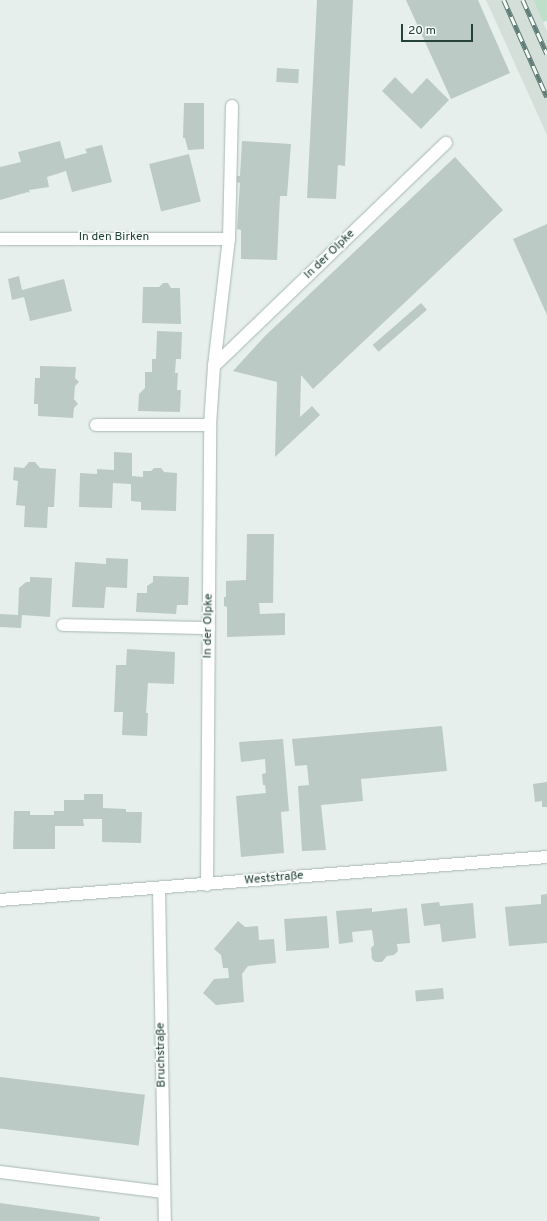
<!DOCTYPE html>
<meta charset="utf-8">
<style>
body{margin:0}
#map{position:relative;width:547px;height:1221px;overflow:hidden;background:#e6efeb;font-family:Overpass,sans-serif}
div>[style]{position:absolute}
.built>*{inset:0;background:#d4dfda}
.green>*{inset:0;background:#bfe0c8}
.building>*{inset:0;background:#bbcac4;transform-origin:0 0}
.roads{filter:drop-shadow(0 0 1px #a8b8b2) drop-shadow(0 0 1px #a8b8b2)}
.lane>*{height:12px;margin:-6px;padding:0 6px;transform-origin:6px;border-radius:6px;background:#fff}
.street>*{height:12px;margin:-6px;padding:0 6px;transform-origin:6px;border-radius:6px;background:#fff}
.rail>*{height:4.5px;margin-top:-2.25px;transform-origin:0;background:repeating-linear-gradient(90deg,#f7fbf9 0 9px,#5f7d75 0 18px);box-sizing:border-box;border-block:1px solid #5f7d75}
span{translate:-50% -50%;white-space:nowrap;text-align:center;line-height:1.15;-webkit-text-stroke:3px #f7fbf9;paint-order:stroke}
.street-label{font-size:12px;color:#24423a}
.scale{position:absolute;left:401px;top:24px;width:72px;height:18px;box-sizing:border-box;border:2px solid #24423a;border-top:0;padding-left:5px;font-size:12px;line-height:14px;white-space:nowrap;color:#24423a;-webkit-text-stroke:3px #f7fbf9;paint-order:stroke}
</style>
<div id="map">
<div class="built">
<div style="clip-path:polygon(486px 0,533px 0,547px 31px,547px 135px)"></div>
</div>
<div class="green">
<div style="clip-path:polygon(533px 0,547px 0,547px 21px,543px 22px)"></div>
</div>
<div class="building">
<div style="clip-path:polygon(317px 0,353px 0,345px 166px,338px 165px,336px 199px,307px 198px)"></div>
<div style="clip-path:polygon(406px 0,478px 0,510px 73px,451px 99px)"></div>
<div style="left:277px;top:68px;width:22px;height:14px;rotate:3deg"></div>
<div style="clip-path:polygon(395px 77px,412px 94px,427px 78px,449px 100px,421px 129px,382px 91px)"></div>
<div style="clip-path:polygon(184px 103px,204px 103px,204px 149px,188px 150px,185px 138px,183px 138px)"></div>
<div style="clip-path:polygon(60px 141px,65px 159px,87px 153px,85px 149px,102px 145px,112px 182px,72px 192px,66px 171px,47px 177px,49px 187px,29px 190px,30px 193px,28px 192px,0 200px,0 167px,21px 162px,18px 152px)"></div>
<div style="clip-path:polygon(242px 141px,291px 144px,287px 196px,280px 196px,277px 260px,241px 259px,241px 230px,237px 229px,240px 183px,237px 182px,237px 176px,240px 176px)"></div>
<div style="left:189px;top:154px;width:49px;height:41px;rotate:76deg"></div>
<div style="clip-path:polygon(455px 157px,503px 210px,313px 389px,301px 375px,300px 417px,312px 406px,320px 415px,275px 457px,277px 382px,233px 371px,265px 336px)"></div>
<div style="clip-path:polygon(547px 224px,547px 315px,513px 239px)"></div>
<div style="clip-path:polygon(19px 276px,22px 290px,64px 279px,72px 311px,30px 321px,24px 297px,12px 300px,8px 279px)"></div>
<div style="clip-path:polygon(163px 283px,168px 283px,171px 288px,180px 288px,181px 324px,142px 323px,143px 287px,159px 287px)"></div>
<div style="left:421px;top:303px;width:9px;height:64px;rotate:49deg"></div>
<div style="clip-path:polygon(157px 331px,182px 332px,181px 359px,176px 359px,175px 373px,178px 373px,177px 390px,181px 390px,180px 412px,138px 411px,139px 394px,145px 388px,145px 372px,152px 372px,152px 359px,156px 359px)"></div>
<div style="clip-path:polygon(40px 366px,76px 367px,75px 378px,79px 382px,75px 386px,74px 399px,78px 404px,74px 408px,73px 418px,38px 416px,38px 404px,34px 404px,35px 378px,40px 378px)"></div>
<div style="clip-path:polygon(114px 452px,132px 453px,132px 476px,143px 477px,143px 471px,151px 471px,154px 468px,161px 468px,164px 472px,177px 473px,176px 511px,141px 510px,141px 502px,131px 501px,131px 484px,113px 483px,112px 508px,79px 507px,80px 473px,97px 474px,97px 469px,114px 470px)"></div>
<div style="clip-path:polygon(29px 462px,35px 462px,40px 468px,56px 469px,54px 507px,48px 507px,47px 528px,24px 527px,25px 506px,16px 505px,18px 481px,13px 480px,14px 467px,24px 468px)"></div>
<div style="clip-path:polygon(247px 534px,274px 534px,273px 603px,259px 603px,260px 614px,285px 613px,285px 635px,227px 637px,227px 607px,224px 606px,224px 597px,226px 597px,226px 581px,246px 580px)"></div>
<div style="clip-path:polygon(106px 558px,128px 559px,127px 588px,106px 587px,104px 608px,72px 607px,75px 562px,106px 564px)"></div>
<div style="clip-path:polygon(153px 576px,189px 577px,188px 605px,177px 605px,176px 614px,136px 612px,137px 593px,147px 593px,147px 586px,153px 582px)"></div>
<div style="clip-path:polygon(30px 577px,52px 578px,50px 617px,22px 615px,21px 628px,0 627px,0 614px,18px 615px,19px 588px,26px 582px,30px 582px)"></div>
<div style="clip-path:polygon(127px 649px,175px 652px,174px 684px,148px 683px,146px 713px,148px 713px,147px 736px,122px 735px,123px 712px,114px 712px,116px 665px,126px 665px)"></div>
<div style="clip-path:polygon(442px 726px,447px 771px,361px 779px,363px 801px,321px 805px,326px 850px,302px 851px,298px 786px,309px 785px,307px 765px,295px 766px,292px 739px)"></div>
<div style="clip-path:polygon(283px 739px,289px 811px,281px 812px,284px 853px,241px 857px,236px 796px,266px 793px,265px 785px,263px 785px,262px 774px,266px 773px,265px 759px,241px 762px,239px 742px)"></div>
<div style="clip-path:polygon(547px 782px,547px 807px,542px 807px,542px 801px,535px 802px,533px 784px)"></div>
<div style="clip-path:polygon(84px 794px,103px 794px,103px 808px,126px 809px,126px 812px,142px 812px,141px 843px,102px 842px,102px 819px,83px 819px,84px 826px,55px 826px,55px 849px,13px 849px,14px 811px,30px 811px,30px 815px,54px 815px,54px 811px,64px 811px,64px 800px,84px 800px)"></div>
<div style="clip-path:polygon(547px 894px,547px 943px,509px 946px,505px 907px,541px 904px,541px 895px)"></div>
<div style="clip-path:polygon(439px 902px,440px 906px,473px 903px,476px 938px,442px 942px,440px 924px,424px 926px,421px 904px)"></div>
<div style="clip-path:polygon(372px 908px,372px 912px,407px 908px,410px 943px,397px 944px,398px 951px,394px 955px,387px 956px,382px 962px,375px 962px,372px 959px,371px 948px,374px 945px,372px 930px,352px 932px,353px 942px,339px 944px,336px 911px)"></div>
<div style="left:327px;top:916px;width:32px;height:43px;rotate:86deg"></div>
<div style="clip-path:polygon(238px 921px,245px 927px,258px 926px,259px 940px,274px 939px,276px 963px,248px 966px,242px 974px,244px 1002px,216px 1005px,203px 993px,214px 979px,229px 978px,228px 968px,223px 968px,221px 955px,214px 949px)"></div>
<div style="left:443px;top:988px;width:11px;height:28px;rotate:85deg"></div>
<div style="left:0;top:1077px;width:146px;height:51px;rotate:7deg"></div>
<div style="clip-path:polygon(0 1203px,100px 1217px,99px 1221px,0 1221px)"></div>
</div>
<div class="roads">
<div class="lane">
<div style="left:96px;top:425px;width:114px"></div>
<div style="left:63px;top:625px;width:146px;rotate:1.2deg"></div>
<div style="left:0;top:1172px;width:165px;rotate:7deg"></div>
</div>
<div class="street">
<div style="left:0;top:239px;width:229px"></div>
<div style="left:214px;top:366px;width:322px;rotate:-43.9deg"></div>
<div style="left:207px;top:885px;width:460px;rotate:-89.6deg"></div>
<div style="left:210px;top:425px;width:59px;rotate:-86.1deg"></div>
<div style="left:214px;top:366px;width:128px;rotate:-83.3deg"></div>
<div style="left:229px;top:239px;width:133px;rotate:-88.7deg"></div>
<div style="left:159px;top:888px;width:333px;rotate:89deg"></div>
<div style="left:0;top:900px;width:549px;rotate:-4.49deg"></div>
</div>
</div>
<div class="rail">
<div style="left:504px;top:0;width:106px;rotate:66.1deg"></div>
<div style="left:523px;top:0;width:59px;rotate:66deg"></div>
</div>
<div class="street-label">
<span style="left:114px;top:238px">In den Birken</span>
<span style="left:330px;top:255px;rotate:-44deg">In der Olpke</span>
<span style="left:209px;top:626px;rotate:-89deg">In der Olpke</span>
<span style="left:274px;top:879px;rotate:-5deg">Weststraße</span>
<span style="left:162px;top:1055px;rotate:-91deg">Bruchstraße</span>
</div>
<div class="scale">20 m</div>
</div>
